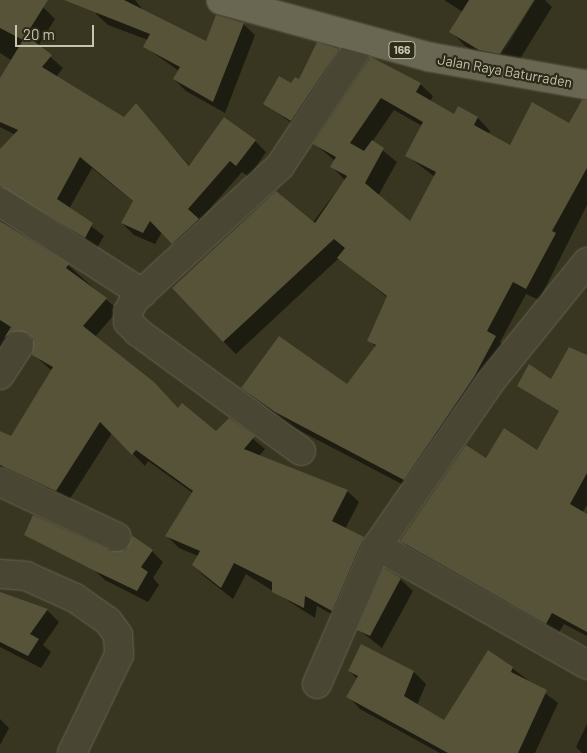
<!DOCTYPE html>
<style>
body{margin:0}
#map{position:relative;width:587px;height:753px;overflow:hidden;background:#383520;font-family:Barlow,sans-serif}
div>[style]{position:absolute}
.shadow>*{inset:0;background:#0007}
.building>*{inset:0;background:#565339}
.roads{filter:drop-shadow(0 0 1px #666551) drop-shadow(0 0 1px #666551)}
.minor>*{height:28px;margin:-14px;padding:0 14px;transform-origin:14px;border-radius:14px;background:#494734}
.primary>*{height:28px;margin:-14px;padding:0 14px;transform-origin:14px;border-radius:14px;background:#696651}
span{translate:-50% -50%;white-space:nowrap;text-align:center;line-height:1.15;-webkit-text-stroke:4.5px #2d2b19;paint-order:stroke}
.shield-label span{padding:1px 4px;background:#2d2b19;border:1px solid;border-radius:4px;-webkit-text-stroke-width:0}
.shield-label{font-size:12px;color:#c5c4ae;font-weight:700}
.street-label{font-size:14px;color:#c5c4ae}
.scale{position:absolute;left:15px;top:25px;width:79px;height:22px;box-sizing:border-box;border:2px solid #c5c4ae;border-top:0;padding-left:6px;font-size:15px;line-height:18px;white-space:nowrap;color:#c5c4ae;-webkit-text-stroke:4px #2d2b19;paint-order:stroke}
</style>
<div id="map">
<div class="shadow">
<div style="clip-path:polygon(0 0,31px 0,43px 7px,55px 19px,38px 46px,63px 68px,56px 77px,124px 119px,136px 105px,190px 166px,255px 141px,266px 152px,249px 177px,242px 172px,199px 221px,210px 231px,185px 255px,162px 232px,155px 244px,134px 235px,122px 223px,134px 202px,92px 168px,69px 209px,104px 236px,97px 248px,0 204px,0 151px,16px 135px,0 127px,0 80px,11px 60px,0 53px)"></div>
<div style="clip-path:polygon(101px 0,135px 0,144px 11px,207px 43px,243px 24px,255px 35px,225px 113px,186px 91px,174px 79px,179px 71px,145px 47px,148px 40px,108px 25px,96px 14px)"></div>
<div style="clip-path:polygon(444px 0,532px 0,498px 60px,535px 0,545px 0,552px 7px,515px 67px,495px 64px,465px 46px,451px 31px,463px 12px)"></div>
<div style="clip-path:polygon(evenodd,317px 44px,338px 50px,351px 62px,304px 132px,265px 104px,280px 78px,292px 85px,295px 79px,300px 81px,317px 44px,336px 51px,338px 52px,315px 84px,317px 79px,336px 51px)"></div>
<div style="clip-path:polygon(evenodd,371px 59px,420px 84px,433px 96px,430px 102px,454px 115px,458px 108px,478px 118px,490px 131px,488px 134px,510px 146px,587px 120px,587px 205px,539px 300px,526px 294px,500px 342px,508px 350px,417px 492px,289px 425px,242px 388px,347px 386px,376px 347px,369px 340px,388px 298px,339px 258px,236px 354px,223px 341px,345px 180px,332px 167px,335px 161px,315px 144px,371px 59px,394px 110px,422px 126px,406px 155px,435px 177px,410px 223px,378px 196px,397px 162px,372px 142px,394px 110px)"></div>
<div style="clip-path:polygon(0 220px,68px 265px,118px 310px,95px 337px,179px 409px,216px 432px,229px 419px,265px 449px,259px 456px,347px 491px,359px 502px,345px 529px,375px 550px,344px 621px,317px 606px,315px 618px,246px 574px,233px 599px,205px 577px,193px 565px,198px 556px,179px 548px,167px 536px,193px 493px,148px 461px,145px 466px,112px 433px,68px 502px,0 474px,0 432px,11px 438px,52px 371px,33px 354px,35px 344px,24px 343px,0 376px)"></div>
<div style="clip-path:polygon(537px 451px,587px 452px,587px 505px,582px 513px,587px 516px,587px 636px,564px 624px,558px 634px,413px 552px,401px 541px,487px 460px)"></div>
<div style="clip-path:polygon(103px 549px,152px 551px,163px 562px,153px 578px,159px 585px,148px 602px,105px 580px,93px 569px)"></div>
<div style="clip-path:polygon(400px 579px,413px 591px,382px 648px,359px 630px)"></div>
<div style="clip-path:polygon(0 603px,47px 610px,59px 622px,43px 645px,51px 652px,41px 668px,0 647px)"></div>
<div style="clip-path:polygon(512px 668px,558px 703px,535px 753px,440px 753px,360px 709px,348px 696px,358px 679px,349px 671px,414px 672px,426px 684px,417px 705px,445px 721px)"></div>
<div style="clip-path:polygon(0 719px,9px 728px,0 745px)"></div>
<div style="clip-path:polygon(587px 724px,587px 753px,582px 753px,576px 747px)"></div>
</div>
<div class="building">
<div style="clip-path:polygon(0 0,48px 0,26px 35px,52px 55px,42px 67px,124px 117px,136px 103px,189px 166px,224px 117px,256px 140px,236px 166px,230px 161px,188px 209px,199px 219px,172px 244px,150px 221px,143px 233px,121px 223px,133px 201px,80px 157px,57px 199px,93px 223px,85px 238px,0 186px,0 149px,18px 130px,0 122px,0 78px,23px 40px,0 28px)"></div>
<div style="clip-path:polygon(64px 0,124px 0,206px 41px,216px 15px,244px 23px,213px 102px,173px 79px,180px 67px,143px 47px,150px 34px)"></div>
<div style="clip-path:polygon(469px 0,534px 0,500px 54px,479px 50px,449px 32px)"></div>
<div style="clip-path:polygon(317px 42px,339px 49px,291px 121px,263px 104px,279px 76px,291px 83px,295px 77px,299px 79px)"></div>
<div style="clip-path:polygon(evenodd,371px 57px,421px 83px,416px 92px,454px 114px,458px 106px,478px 117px,474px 125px,510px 145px,532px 102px,569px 123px,582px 100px,587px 100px,587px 168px,552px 231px,556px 233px,526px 289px,513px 282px,487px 331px,496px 336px,474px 377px,404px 480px,275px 412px,241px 388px,279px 336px,347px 384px,376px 345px,367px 341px,387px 296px,337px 258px,345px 248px,334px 239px,223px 342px,172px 288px,276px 191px,315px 223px,347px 176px,330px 167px,336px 157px,313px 144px,371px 57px,381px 98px,423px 122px,405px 156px,436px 172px,410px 221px,365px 183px,384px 148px,372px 140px,364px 151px,350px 143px,381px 98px)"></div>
<div style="clip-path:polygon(0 221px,69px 264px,66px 268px,107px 298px,83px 326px,154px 382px,178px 408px,182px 403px,216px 431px,229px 418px,255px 436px,244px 449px,348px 490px,332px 521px,364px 537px,332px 611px,305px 596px,304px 608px,272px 592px,272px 582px,234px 563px,221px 588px,192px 565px,200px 551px,165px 536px,193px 491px,136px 450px,132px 455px,100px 422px,56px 491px,0 465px,0 431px,11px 436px,53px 367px,32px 355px,33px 339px,27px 333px,12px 332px,4px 338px,11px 327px,0 320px)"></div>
<div style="clip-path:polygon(569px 347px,587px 355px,587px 473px,570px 504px,587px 514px,587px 632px,552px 613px,546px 624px,400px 541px,466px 445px,486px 458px,504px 428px,537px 450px,559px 411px,517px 386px,529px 364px,551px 379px)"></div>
<div style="clip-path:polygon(33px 515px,111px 551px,126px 550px,133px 536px,153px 550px,141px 567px,148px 572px,137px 591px,95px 571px,24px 535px)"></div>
<div style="clip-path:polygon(384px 568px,401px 578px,370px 636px,357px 630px)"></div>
<div style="clip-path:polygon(0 592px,48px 609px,30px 634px,39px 639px,28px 656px,0 642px)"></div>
<div style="clip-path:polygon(361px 644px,414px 671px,404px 696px,444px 720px,488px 650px,513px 667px,511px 672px,547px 690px,518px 753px,448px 753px,346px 697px,358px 676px,348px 671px)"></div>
</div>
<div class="roads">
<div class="minor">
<div style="left:0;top:202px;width:169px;rotate:32.7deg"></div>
<div style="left:587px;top:262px;width:153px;rotate:128.9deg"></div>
<div style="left:491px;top:381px;width:201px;rotate:124.6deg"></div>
<div style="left:377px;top:546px;width:241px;rotate:29.5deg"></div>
<div style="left:0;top:375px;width:35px;rotate:-57deg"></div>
<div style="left:301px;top:451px;width:202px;rotate:-143.9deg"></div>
<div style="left:138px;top:332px;width:14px;rotate:-135deg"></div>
<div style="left:128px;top:322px;width:10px;rotate:-90deg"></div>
<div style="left:128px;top:312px;width:15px;rotate:-62deg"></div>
<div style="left:135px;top:299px;width:197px;rotate:-42.5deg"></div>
<div style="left:280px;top:166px;width:152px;rotate:-56.5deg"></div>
<div style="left:0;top:482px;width:129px;rotate:25.2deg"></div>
<div style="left:0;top:574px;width:26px;rotate:4deg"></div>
<div style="left:26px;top:576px;width:54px;rotate:24.2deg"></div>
<div style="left:75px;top:598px;width:40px;rotate:34.9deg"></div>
<div style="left:108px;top:621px;width:17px;rotate:54deg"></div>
<div style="left:118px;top:635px;width:20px;rotate:87deg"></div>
<div style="left:119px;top:655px;width:109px;rotate:115.6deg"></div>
<div style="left:317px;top:684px;width:150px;rotate:-66.5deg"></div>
</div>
<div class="primary">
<div style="left:221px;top:0;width:216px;rotate:15.3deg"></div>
<div style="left:429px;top:57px;width:160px;rotate:10deg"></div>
</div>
</div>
<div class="shield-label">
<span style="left:402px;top:50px">166</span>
</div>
<div class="street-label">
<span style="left:505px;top:71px;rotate:10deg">Jalan Raya Baturraden</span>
</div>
<div class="scale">20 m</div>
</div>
